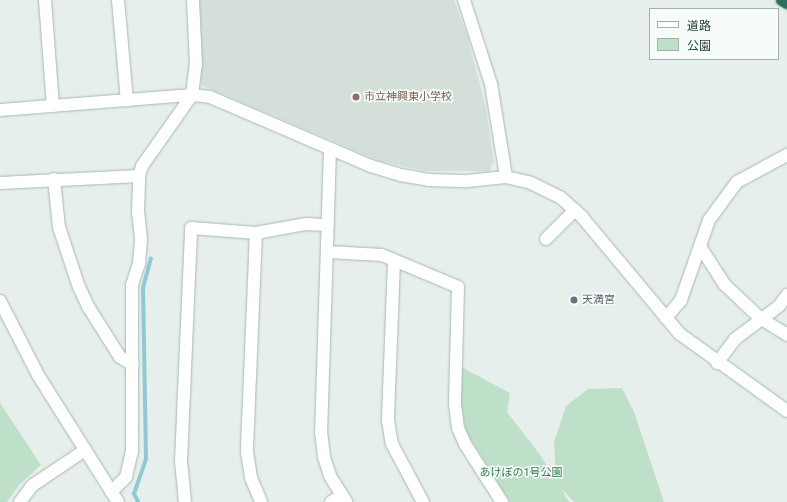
<!DOCTYPE html>
<meta charset="utf-8">
<style>
body{margin:0}
#map{position:relative;width:787px;height:502px;overflow:hidden;background:#e6efeb;font-family:Roboto,"Noto Sans JP",sans-serif}
div>[style]{position:absolute}
.built>*{inset:0;background:#d4dfda}
.green>*{inset:0;background:#bfe0c8}
.stream>*{height:3.5px;margin:-1.75px;padding:0 1.75px;transform-origin:1.75px;border-radius:1.75px;background:#8ec9d4}
.roads{filter:drop-shadow(0 0 1px #a8b8b2) drop-shadow(0 0 1px #a8b8b2)}
.street>*{height:12px;margin:-6px;padding:0 6px;transform-origin:6px;border-radius:6px;background:#fff}
.secondary>*{height:12px;margin:-6px;padding:0 6px;transform-origin:6px;border-radius:6px;background:#fff}
.highway>*{height:12px;margin:-6px;padding:0 6px;transform-origin:6px;border-radius:6px;background:#2f6f62}
.dots>*{width:11px;height:11px;translate:-50% -50%;box-sizing:border-box;border:2px solid #f7fbf9;border-radius:50%}
span{translate:-50% -50%;white-space:nowrap;text-align:center;line-height:1.15;-webkit-text-stroke:3px #f7fbf9;paint-order:stroke}
.education-label{font-size:11px;color:#785e54}
.left{translate:0 -50%;text-align:left}
.worship-label{font-size:11px;color:#5b616d}
.park-label{font-size:11px;color:#2d7a4b}
.legend{position:absolute;left:649px;top:8px;width:130px;height:52px;box-sizing:border-box;background:#f7fbf9;border:1px solid #a3b1ad;margin:0;padding:5px 7px;list-style:none;font-size:12px;color:#24423a}
.legend li{display:flex;align-items:center;gap:8px;height:20px}
.legend b{width:20px;border:1px solid #a3b1ad}
</style>
<div id="map">
<div class="built">
<div style="clip-path:polygon(197px 0,454px 0,467px 35px,486px 108px,494px 162px,489px 171px,425px 171px,380px 161px,201px 85px,201px 50px)"></div>
</div>
<div class="green">
<div style="clip-path:polygon(461px 367px,510px 393px,507px 412px,541px 456px,556px 481px,554px 442px,566px 406px,588px 389px,622px 388px,634px 412px,664px 502px,574px 502px,561px 488px,569px 502px,510px 502px,466px 432px,460px 401px)"></div>
<div style="clip-path:polygon(0 403px,41px 465px,19px 485px,7px 502px,0 502px)"></div>
</div>
<div class="stream">
<div style="left:138px;top:502px;width:9px;rotate:-117deg"></div>
<div style="left:134px;top:494px;width:37px;rotate:-71deg"></div>
<div style="left:146px;top:459px;width:171px;rotate:-91deg"></div>
<div style="left:143px;top:288px;width:30px;rotate:-75deg"></div>
</div>
<div class="roads">
<div class="street">
<div style="left:45px;top:0;width:106px;rotate:85.7deg"></div>
<div style="left:118px;top:0;width:101px;rotate:84.9deg"></div>
<div style="left:464px;top:0;width:88px;rotate:72.2deg"></div>
<div style="left:491px;top:84px;width:94px;rotate:80.8deg"></div>
<div style="left:192px;top:95px;width:18px;rotate:6deg"></div>
<div style="left:210px;top:97px;width:175px;rotate:23.2deg"></div>
<div style="left:371px;top:166px;width:31px;rotate:17deg"></div>
<div style="left:401px;top:175px;width:28px;rotate:10deg"></div>
<div style="left:429px;top:180px;width:38px;rotate:2deg"></div>
<div style="left:467px;top:181px;width:39px;rotate:-6deg"></div>
<div style="left:506px;top:177px;width:26px;rotate:13deg"></div>
<div style="left:531px;top:183px;width:32px;rotate:26deg"></div>
<div style="left:560px;top:197px;width:30px;rotate:42deg"></div>
<div style="left:582px;top:217px;width:153px;rotate:50.1deg"></div>
<div style="left:680px;top:334px;width:132px;rotate:35.7deg"></div>
<div style="left:330px;top:149px;width:283px;rotate:91.8deg"></div>
<div style="left:321px;top:432px;width:25px;rotate:83deg"></div>
<div style="left:324px;top:457px;width:20px;rotate:72deg"></div>
<div style="left:330px;top:476px;width:31px;rotate:58deg"></div>
<div style="left:54px;top:179px;width:48px;rotate:84.1deg"></div>
<div style="left:59px;top:227px;width:63px;rotate:71.6deg"></div>
<div style="left:79px;top:287px;width:23px;rotate:65deg"></div>
<div style="left:89px;top:308px;width:58px;rotate:57.7deg"></div>
<div style="left:120px;top:357px;width:15px;rotate:32deg"></div>
<div style="left:0;top:183px;width:139px;rotate:-2.9deg"></div>
<div style="left:139px;top:176px;width:10px;rotate:-73deg"></div>
<div style="left:142px;top:166px;width:87px;rotate:-54.8deg"></div>
<div style="left:192px;top:95px;width:31px;rotate:-83deg"></div>
<div style="left:196px;top:64px;width:64px;rotate:-92.7deg"></div>
<div style="left:256px;top:233px;width:51px;rotate:-10.2deg"></div>
<div style="left:306px;top:224px;width:22px;rotate:3deg"></div>
<div style="left:546px;top:239px;width:41px;rotate:-45deg"></div>
<div style="left:701px;top:248px;width:44px;rotate:57deg"></div>
<div style="left:725px;top:285px;width:48px;rotate:43.3deg"></div>
<div style="left:760px;top:318px;width:32px;rotate:32deg"></div>
<div style="left:328px;top:252px;width:54px;rotate:3.2deg"></div>
<div style="left:382px;top:255px;width:82px;rotate:22.8deg"></div>
<div style="left:458px;top:287px;width:117px;rotate:91.5deg"></div>
<div style="left:455px;top:404px;width:24px;rotate:83deg"></div>
<div style="left:458px;top:428px;width:17px;rotate:66deg"></div>
<div style="left:465px;top:444px;width:69px;rotate:57.5deg"></div>
<div style="left:394px;top:261px;width:159px;rotate:92.2deg"></div>
<div style="left:388px;top:420px;width:24px;rotate:81deg"></div>
<div style="left:392px;top:444px;width:66px;rotate:61.9deg"></div>
<div style="left:666px;top:318px;width:23px;rotate:-50deg"></div>
<div style="left:681px;top:300px;width:85px;rotate:-70.7deg"></div>
<div style="left:709px;top:220px;width:47px;rotate:-53.6deg"></div>
<div style="left:737px;top:182px;width:57px;rotate:-28.4deg"></div>
<div style="left:717px;top:363px;width:30px;rotate:-53deg"></div>
<div style="left:735px;top:339px;width:55px;rotate:-36.9deg"></div>
<div style="left:779px;top:306px;width:14px;rotate:-54deg"></div>
<div style="left:111px;top:492px;width:21px;rotate:-45deg"></div>
<div style="left:126px;top:477px;width:26px;rotate:-77deg"></div>
<div style="left:132px;top:452px;width:167px;rotate:-90deg"></div>
<div style="left:132px;top:285px;width:23px;rotate:-72deg"></div>
<div style="left:139px;top:263px;width:24px;rotate:-85deg"></div>
<div style="left:141px;top:239px;width:27px;rotate:-96deg"></div>
<div style="left:138px;top:212px;width:36px;rotate:-88deg"></div>
<div style="left:185px;top:502px;width:41px;rotate:-95.6deg"></div>
<div style="left:181px;top:461px;width:233px;rotate:-87.5deg"></div>
<div style="left:191px;top:228px;width:65px;rotate:4.4deg"></div>
<div style="left:256px;top:233px;width:219px;rotate:92.4deg"></div>
<div style="left:247px;top:452px;width:26px;rotate:81deg"></div>
<div style="left:251px;top:478px;width:26px;rotate:67deg"></div>
<div style="left:331px;top:502px;width:13px;rotate:-32deg"></div>
</div>
<div class="secondary">
<div style="left:0;top:110px;width:193px;rotate:-4.5deg"></div>
<div style="left:0;top:301px;width:83px;rotate:62.8deg"></div>
<div style="left:38px;top:375px;width:150px;rotate:57.8deg"></div>
<div style="left:20px;top:502px;width:21px;rotate:-53deg"></div>
<div style="left:33px;top:485px;width:63px;rotate:-33.9deg"></div>
</div>
<div class="highway">
<div style="left:782px;top:0;width:6px;rotate:31deg"></div>
</div>
</div>
<div class="dots">
<div style="left:356px;top:97px;background:#8d6e63"></div>
<div style="left:574px;top:300px;background:#6b7280"></div>
</div>
<div class="education-label">
<span class="left" style="left:364px;top:97px">市立神興東小学校</span>
</div>
<div class="worship-label">
<span class="left" style="left:582px;top:300px">天満宮</span>
</div>
<div class="park-label">
<span style="left:521px;top:473px">あけぼの1号公園</span>
</div>
<ul class="legend">
<li><b style="height:5px;background:#fff"></b>道路</li>
<li><b style="height:11px;background:#bfe0c8"></b>公園</li>
</ul>
</div>
